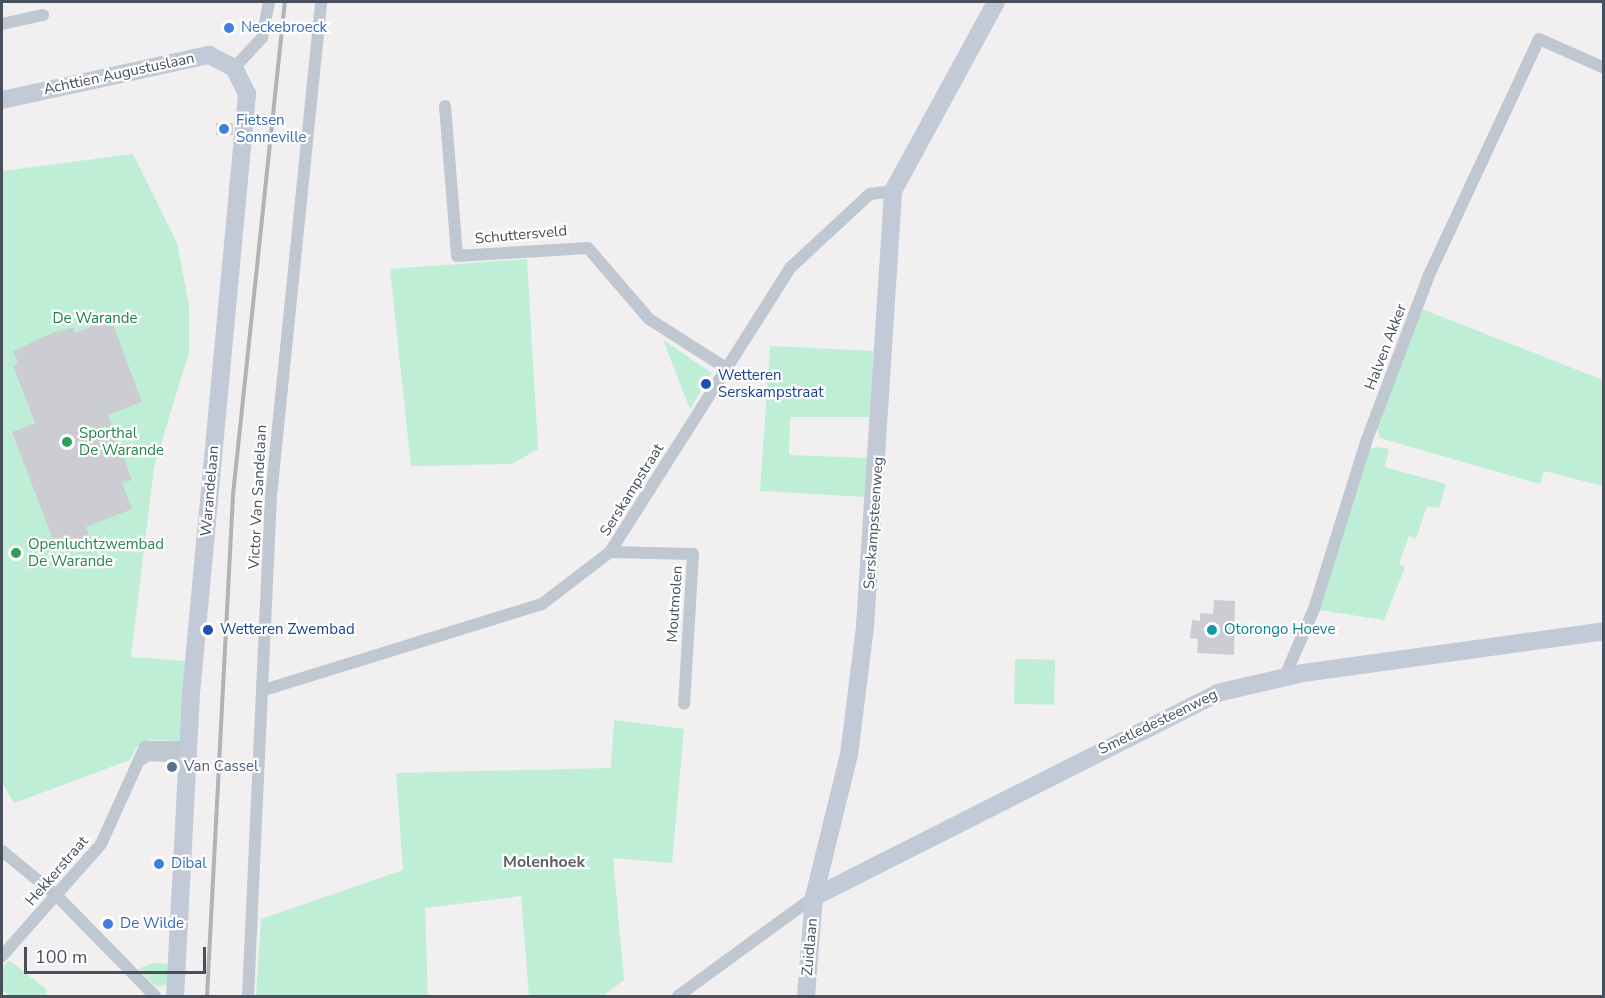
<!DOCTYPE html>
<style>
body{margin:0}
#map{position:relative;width:1605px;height:998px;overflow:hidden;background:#f1efef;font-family:"Nunito Sans",sans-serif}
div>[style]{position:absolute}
.green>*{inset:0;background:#beeed5;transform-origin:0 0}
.building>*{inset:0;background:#cccdd3;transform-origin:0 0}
.street>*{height:12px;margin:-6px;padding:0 6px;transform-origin:6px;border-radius:6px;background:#bfc8d1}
.secondary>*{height:18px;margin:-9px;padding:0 9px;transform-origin:9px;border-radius:9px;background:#c2cad7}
.rail>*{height:4px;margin:-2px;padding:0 2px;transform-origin:2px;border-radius:2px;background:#b1b3b9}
.dots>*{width:16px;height:16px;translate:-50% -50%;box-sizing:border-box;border:3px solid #fff;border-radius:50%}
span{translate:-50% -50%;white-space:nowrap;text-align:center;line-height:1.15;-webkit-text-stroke:4.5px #fff;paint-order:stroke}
.shop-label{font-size:15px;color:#366cbe}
.left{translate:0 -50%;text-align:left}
.street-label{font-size:15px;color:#47505c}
.park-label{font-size:15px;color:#187d53}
.transit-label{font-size:15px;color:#164399}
.leisure-label{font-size:15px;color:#27864d}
.culture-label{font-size:15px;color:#0d838f}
.service-label{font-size:15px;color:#4e5e75}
.neighbourhood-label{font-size:16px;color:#5b5e64;font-weight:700}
.frame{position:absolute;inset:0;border:3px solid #47505c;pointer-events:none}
.scale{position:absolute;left:24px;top:947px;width:182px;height:27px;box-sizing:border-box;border:3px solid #47505c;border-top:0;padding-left:8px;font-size:18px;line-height:21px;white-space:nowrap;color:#47505c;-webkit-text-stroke:4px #fff;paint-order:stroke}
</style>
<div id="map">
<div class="green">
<div style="clip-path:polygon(133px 154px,177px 243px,189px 306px,189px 352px,154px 467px,131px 657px,185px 661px,179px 741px,152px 740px,137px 747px,130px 760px,14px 803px,2px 782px,2px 171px)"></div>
<div style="clip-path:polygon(527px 259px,538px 449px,512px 464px,411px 466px,390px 269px)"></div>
<div style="clip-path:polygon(1422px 309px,1603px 380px,1603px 486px,1544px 471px,1540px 484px,1380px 438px,1377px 426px)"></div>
<div style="clip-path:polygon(663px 340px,712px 373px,690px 409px)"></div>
<div style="clip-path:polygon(770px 346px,873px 351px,871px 417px,790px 417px,789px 455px,868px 458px,865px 497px,760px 491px)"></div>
<div style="clip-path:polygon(1378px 447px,1389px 449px,1385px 467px,1446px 484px,1439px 508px,1427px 506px,1416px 538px,1409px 536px,1399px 564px,1405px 567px,1384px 620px,1319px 610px,1369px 449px)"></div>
<div style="left:1015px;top:659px;width:40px;height:45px;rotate:1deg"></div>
<div style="clip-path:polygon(614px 720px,684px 729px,672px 863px,613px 858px,624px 980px,602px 996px,529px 996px,521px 896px,425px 908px,428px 996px,256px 996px,261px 919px,403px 870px,396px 773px,611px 768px)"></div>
<div style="clip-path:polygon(9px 960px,46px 989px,46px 996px,9px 996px,2px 989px,2px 969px)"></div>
<div style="clip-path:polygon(153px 963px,169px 964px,167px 985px,156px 986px,138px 969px)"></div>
</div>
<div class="building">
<div style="left:216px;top:123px;width:17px;height:12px"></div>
<div style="clip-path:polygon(111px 319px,142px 402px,108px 415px,132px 480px,122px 483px,132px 509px,86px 527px,91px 540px,57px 550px,12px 432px,35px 423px,13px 366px,18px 364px,13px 351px,57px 331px,73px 328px,75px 333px)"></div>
<div style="clip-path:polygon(1214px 600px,1235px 601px,1234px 655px,1197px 653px,1198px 639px,1190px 638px,1192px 620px,1200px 621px,1200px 613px,1213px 614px)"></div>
</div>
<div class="street">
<div style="left:2px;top:24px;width:42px;rotate:-12.4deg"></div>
<div style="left:234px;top:68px;width:41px;rotate:-47deg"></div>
<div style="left:262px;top:38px;width:37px;rotate:-79deg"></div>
<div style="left:445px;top:106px;width:150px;rotate:85.4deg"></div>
<div style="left:457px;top:256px;width:131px;rotate:-3.5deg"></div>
<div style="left:588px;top:248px;width:94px;rotate:49.3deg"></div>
<div style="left:649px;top:319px;width:91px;rotate:32.5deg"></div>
<div style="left:610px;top:552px;width:83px;rotate:1.4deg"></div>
<div style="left:693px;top:554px;width:150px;rotate:93.4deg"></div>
<div style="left:1285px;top:676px;width:73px;rotate:-66.6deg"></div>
<div style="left:1314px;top:609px;width:175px;rotate:-72.7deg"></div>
<div style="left:1366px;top:442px;width:178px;rotate:-69.3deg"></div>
<div style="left:1429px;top:275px;width:260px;rotate:-65deg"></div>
<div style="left:1539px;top:39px;width:71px;rotate:24deg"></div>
<div style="left:264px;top:690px;width:291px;rotate:-17.2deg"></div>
<div style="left:542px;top:604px;width:86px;rotate:-37.4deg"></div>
<div style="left:610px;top:552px;width:336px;rotate:-57.6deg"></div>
<div style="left:790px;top:268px;width:109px;rotate:-42.8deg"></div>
<div style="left:870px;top:194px;width:23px;rotate:-7deg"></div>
<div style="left:141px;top:760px;width:9px;rotate:-36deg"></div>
<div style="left:148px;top:755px;width:41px;rotate:2.8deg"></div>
<div style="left:2px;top:851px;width:71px;rotate:39.3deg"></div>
<div style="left:57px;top:896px;width:140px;rotate:45.6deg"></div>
<div style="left:2px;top:956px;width:149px;rotate:-48.5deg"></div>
<div style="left:101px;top:844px;width:107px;rotate:-65.6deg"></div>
<div style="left:145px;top:747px;width:45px"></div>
<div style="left:248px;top:996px;width:501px;rotate:-87.37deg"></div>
<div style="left:271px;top:496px;width:497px;rotate:-84.2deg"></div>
<div style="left:678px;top:996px;width:168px;rotate:-36.1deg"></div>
</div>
<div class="secondary">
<div style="left:2px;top:100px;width:212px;rotate:-12.3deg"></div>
<div style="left:209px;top:55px;width:28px;rotate:27deg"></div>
<div style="left:234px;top:68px;width:29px;rotate:63deg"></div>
<div style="left:247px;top:94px;width:602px;rotate:95.34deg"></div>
<div style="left:191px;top:693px;width:303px;rotate:93deg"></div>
<div style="left:814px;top:897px;width:452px;rotate:-26.8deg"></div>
<div style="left:1217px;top:693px;width:88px;rotate:-13.1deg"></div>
<div style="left:1303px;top:673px;width:304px;rotate:-7.9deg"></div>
<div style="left:806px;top:996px;width:99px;rotate:-85.4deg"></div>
<div style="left:814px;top:897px;width:146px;rotate:-76.2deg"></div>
<div style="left:849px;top:755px;width:130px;rotate:-82.9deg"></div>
<div style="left:865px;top:626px;width:436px;rotate:-86.3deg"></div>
<div style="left:893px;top:191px;width:215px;rotate:-61.4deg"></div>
</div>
<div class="rail">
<div style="left:207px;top:996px;width:502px;rotate:-87.03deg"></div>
<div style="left:233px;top:495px;width:496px;rotate:-84deg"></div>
</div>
<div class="dots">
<div style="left:229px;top:28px;background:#3f7fe0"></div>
<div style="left:224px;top:129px;background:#3f7fe0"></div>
<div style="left:706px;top:384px;background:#1a4fb4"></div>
<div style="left:67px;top:442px;background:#2e9e5b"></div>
<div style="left:16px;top:553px;background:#2e9e5b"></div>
<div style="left:208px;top:630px;background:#1a4fb4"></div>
<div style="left:1212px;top:630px;background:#0f9aa8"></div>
<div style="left:172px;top:767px;background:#5c6f8a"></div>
<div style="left:159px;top:864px;background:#3f7fe0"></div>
<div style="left:108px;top:924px;background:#3f7fe0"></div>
</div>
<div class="shop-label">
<span class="left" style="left:241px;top:28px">Neckebroeck</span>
<span class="left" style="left:236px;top:129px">Fietsen<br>Sonneville</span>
<span class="left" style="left:171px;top:864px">Dibal</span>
<span class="left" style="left:120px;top:924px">De Wilde</span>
</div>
<div class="street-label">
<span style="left:119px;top:74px;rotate:-12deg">Achttien Augustuslaan</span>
<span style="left:521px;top:235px;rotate:-5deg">Schuttersveld</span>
<span style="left:1386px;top:347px;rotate:-69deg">Halven Akker</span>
<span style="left:632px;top:490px;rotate:-58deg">Serskampstraat</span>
<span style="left:210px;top:491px;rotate:-85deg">Warandelaan</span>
<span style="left:258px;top:497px;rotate:-87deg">Victor Van Sandelaan</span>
<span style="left:874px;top:523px;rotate:-86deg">Serskampsteenweg</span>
<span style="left:675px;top:604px;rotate:-86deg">Moutmolen</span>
<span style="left:1158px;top:722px;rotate:-26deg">Smetledesteenweg</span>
<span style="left:57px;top:871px;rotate:-49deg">Hekkerstraat</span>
<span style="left:810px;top:947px;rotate:-85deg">Zuidlaan</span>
</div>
<div class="park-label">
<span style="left:95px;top:319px">De Warande</span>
</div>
<div class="transit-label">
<span class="left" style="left:718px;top:384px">Wetteren<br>Serskampstraat</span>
<span class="left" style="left:220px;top:630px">Wetteren Zwembad</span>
</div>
<div class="leisure-label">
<span class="left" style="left:79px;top:442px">Sporthal<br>De Warande</span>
<span class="left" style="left:28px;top:553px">Openluchtzwembad<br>De Warande</span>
</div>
<div class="culture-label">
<span class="left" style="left:1224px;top:630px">Otorongo Hoeve</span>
</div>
<div class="service-label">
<span class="left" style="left:184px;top:767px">Van Cassel</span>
</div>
<div class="neighbourhood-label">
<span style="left:544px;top:862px">Molenhoek</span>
</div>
<div class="frame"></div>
<div class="scale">100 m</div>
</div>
